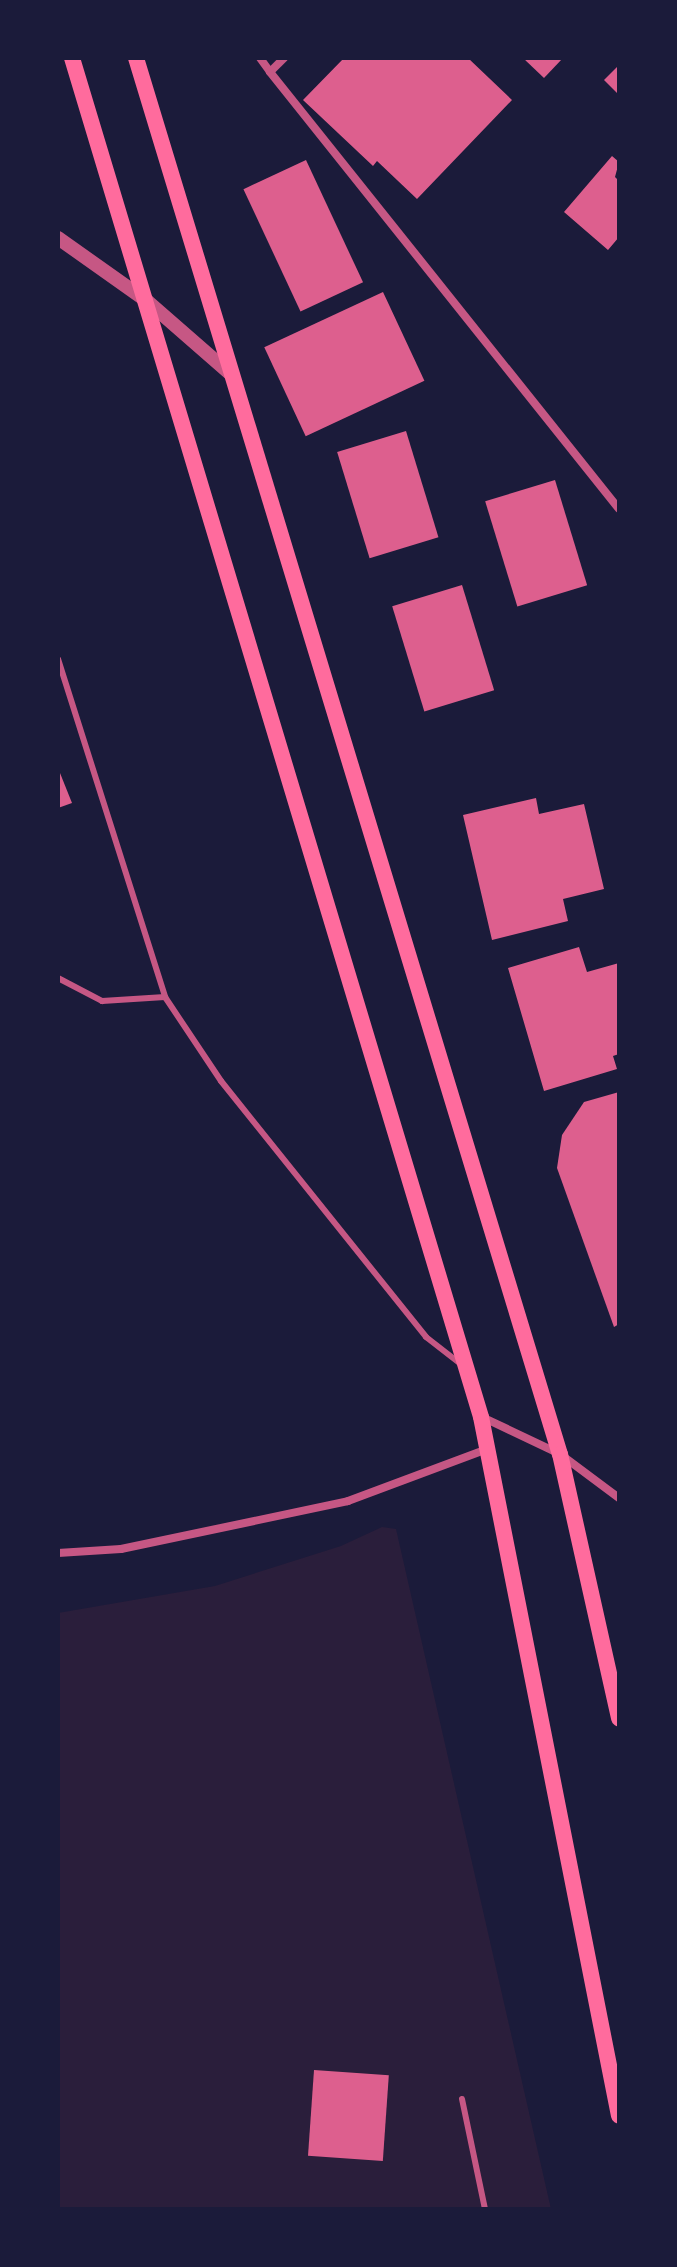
<!DOCTYPE html>
<style>
body{margin:0}
#map{position:relative;width:677px;height:2267px;overflow:hidden;background:#1b1b3a;font-family:"Playfair Display",serif}
div>[style]{position:absolute}
.green>*{inset:0;background:#2a1e3b}
.building>*{inset:0;background:#dd5f8e;transform-origin:0 0}
.service>*{height:6px;margin:-3px;padding:0 3px;transform-origin:3px;border-radius:3px;background:#c65784}
.minor>*{height:8px;margin:-4px;padding:0 4px;transform-origin:4px;border-radius:4px;background:#c65784}
.tertiary>*{height:14px;margin:-7px;padding:0 7px;transform-origin:7px;border-radius:7px;background:#c65784}
.secondary>*{height:16px;margin:-8px;padding:0 8px;transform-origin:8px;border-radius:8px;background:#ff6b9d}
span{translate:-50% -50%;white-space:nowrap;text-align:center;line-height:1.15;-webkit-text-stroke:6px #1b1b3a;paint-order:stroke}
.frame{position:absolute;inset:0;border:60px solid #1b1b3a;pointer-events:none}
</style>
<div id="map">
<div class="green">
<div style="clip-path:polygon(382px 1527px,396px 1529px,551px 2209px,58px 2209px,58px 1613px,215px 1586px,341px 1546px)"></div>
</div>
<div class="building">
<div style="clip-path:polygon(344px 58px,468px 58px,512px 100px,417px 199px,377px 161px,373px 166px,303px 100px)"></div>
<div style="clip-path:polygon(523px 58px,563px 58px,544px 78px)"></div>
<div style="clip-path:polygon(619px 65px,619px 95px,604px 80px)"></div>
<div style="clip-path:polygon(612px 156px,619px 162px,615px 177px,619px 181px,619px 237px,608px 250px,564px 212px)"></div>
<div style="left:306px;top:160px;width:135px;height:69px;rotate:65deg"></div>
<div style="left:383px;top:292px;width:98px;height:131px;rotate:65deg"></div>
<div style="left:406px;top:431px;width:111px;height:72px;rotate:73deg"></div>
<div style="left:555px;top:480px;width:110px;height:73px;rotate:73deg"></div>
<div style="left:462px;top:585px;width:110px;height:73px;rotate:73deg"></div>
<div style="clip-path:polygon(58px 768px,72px 803px,58px 808px)"></div>
<div style="clip-path:polygon(536px 798px,539px 814px,584px 804px,604px 889px,563px 899px,568px 921px,492px 940px,463px 815px)"></div>
<div style="clip-path:polygon(579px 947px,587px 972px,619px 963px,619px 1054px,613px 1056px,617px 1069px,544px 1091px,508px 968px)"></div>
<div style="clip-path:polygon(619px 1092px,619px 1324px,614px 1327px,557px 1168px,562px 1135px,584px 1102px)"></div>
<div style="left:314px;top:2070px;width:75px;height:86px;rotate:4deg"></div>
</div>
<div class="service">
<div style="left:58px;top:659px;width:355px;rotate:72.4deg"></div>
<div style="left:165px;top:997px;width:101px;rotate:56.3deg"></div>
<div style="left:221px;top:1081px;width:328px;rotate:51.3deg"></div>
<div style="left:426px;top:1337px;width:46px;rotate:37.9deg"></div>
<div style="left:58px;top:978px;width:50px;rotate:27.6deg"></div>
<div style="left:102px;top:1001px;width:63px;rotate:-3.6deg"></div>
<div style="left:462px;top:2099px;width:112px;rotate:78.2deg"></div>
</div>
<div class="minor">
<div style="left:260px;top:58px;width:17px;rotate:54deg"></div>
<div style="left:270px;top:72px;width:20px;rotate:-45deg"></div>
<div style="left:270px;top:72px;width:559px;rotate:51.39deg"></div>
<div style="left:482px;top:1417px;width:86px;rotate:25.4deg"></div>
<div style="left:560px;top:1454px;width:74px;rotate:36.7deg"></div>
<div style="left:58px;top:1553px;width:63px;rotate:-3.6deg"></div>
<div style="left:121px;top:1549px;width:232px;rotate:-11.9deg"></div>
<div style="left:348px;top:1501px;width:148px;rotate:-20.5deg"></div>
</div>
<div class="tertiary">
<div style="left:58px;top:238px;width:109px;rotate:35.3deg"></div>
<div style="left:147px;top:301px;width:114px;rotate:41.1deg"></div>
</div>
<div class="secondary">
<div style="left:72px;top:58px;width:1419px;rotate:73.25deg"></div>
<div style="left:481px;top:1417px;width:712px;rotate:78.83deg"></div>
<div style="left:136px;top:58px;width:1459px;rotate:73.11deg"></div>
<div style="left:560px;top:1454px;width:271px;rotate:77.4deg"></div>
</div>
<div class="frame"></div>
</div>
